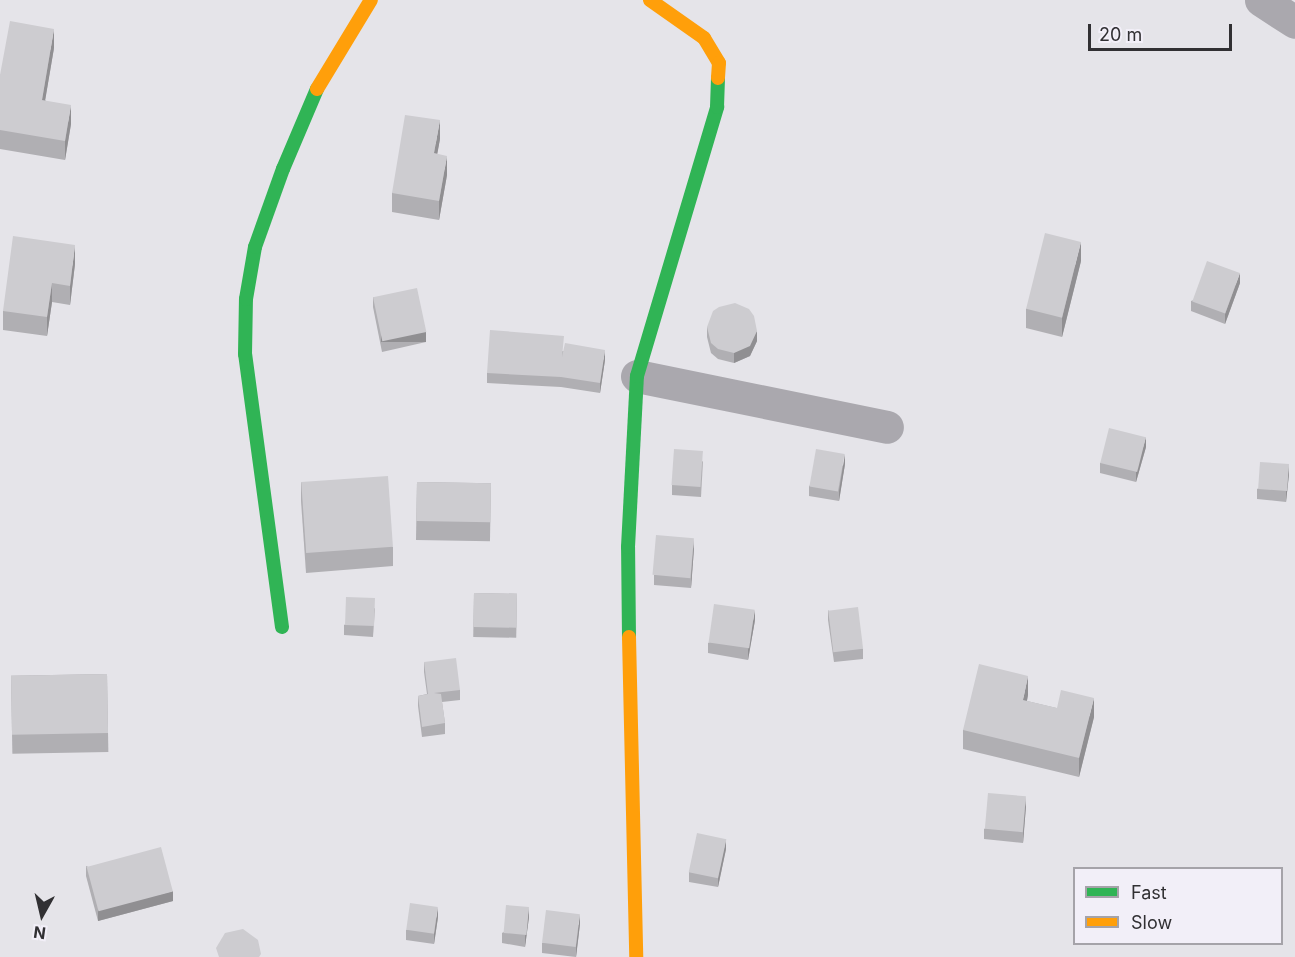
<!DOCTYPE html>
<style>
body{margin:0}
#map{position:relative;width:1295px;height:957px;overflow:hidden;background:#e5e4e9;font-family:Inter,sans-serif}
div>[style]{position:absolute}
.street>*{height:33px;margin:-16.5px;padding:0 16.5px;transform-origin:16.5px;border-radius:16.5px;background:#aaa8ae}
.fast>*{height:14px;margin:-7px;padding:0 7px;transform-origin:7px;border-radius:7px;background:#30b455}
.slow>*{height:14px;margin:-7px;padding:0 7px;transform-origin:7px;border-radius:7px;background:#ff9f0a}
.wall>*{inset:0;background:#b0afb3;transform-origin:0 0}
.shaded-wall>*{inset:0;background:#908f92;transform-origin:0 0}
.building>*{inset:0;background:#cdccd0;transform-origin:0 0}
span{translate:-50% -50%;white-space:nowrap;text-align:center;line-height:1.15;-webkit-text-stroke:6px #f2eff8;paint-order:stroke}
.legend{position:absolute;left:1073px;top:867px;width:210px;height:78px;box-sizing:border-box;background:#f2eff8;border:2px solid #a5a3a9;margin:0;padding:8px 10px;list-style:none;font-size:18px;color:#313033}
.legend li{display:flex;align-items:center;gap:12px;height:30px}
.legend b{width:30px;border:2px solid #a5a3a9}
.north{position:absolute;left:12px;top:885px;width:60px;height:60px;-webkit-text-stroke:4px #f2eff8;paint-order:stroke;rotate:188deg;font-size:16px;font-weight:700;line-height:24px;text-align:center;color:#313033}
.north::after{content:'';display:block;margin:auto;width:21px;height:27px;background:#313033;clip-path:polygon(50% 0,100% 100%,50% 72%,0 100%)}
.scale{position:absolute;left:1088px;top:24px;width:144px;height:27px;box-sizing:border-box;border:3px solid #313033;border-top:0;padding-left:8px;font-size:18px;line-height:21px;white-space:nowrap;color:#313033;-webkit-text-stroke:4px #f2eff8;paint-order:stroke}
</style>
<div id="map">
<div class="street">
<div style="left:1261px;top:0;width:40px;rotate:32.9deg"></div>
<div style="left:637px;top:376px;width:255px;rotate:11.5deg"></div>
</div>
<div class="fast">
<div style="left:282px;top:627px;width:275px;rotate:-97.7deg"></div>
<div style="left:245px;top:354px;width:55px;rotate:-89deg"></div>
<div style="left:246px;top:299px;width:53px;rotate:-80.2deg"></div>
<div style="left:255px;top:247px;width:83px;rotate:-70.3deg"></div>
<div style="left:283px;top:169px;width:87px;rotate:-67deg"></div>
<div style="left:629px;top:637px;width:90px;rotate:-90.6deg"></div>
<div style="left:628px;top:547px;width:171px;rotate:-87deg"></div>
<div style="left:637px;top:376px;width:281px;rotate:-73.4deg"></div>
<div style="left:717px;top:107px;width:29px;rotate:-88deg"></div>
</div>
<div class="slow">
<div style="left:650px;top:0;width:66px;rotate:35.1deg"></div>
<div style="left:704px;top:38px;width:29px;rotate:59deg"></div>
<div style="left:719px;top:63px;width:15px;rotate:94deg"></div>
<div style="left:317px;top:89px;width:104px;rotate:-58.8deg"></div>
<div style="left:629px;top:637px;width:320px;rotate:88.7deg"></div>
</div>
<div class="wall">
<div style="clip-path:polygon(54px 48px,45px 100px,71px 124px,65px 160px,0 149px,0 75px)"></div>
<div style="clip-path:polygon(440px 139px,437px 154px,447px 175px,439px 220px,392px 212px,392px 193px)"></div>
<div style="clip-path:polygon(1081px 261px,1062px 337px,1026px 328px,1026px 309px)"></div>
<div style="clip-path:polygon(75px 264px,70px 305px,52px 302px,47px 336px,3px 330px,3px 311px)"></div>
<div style="clip-path:polygon(1240px 283px,1225px 324px,1191px 311px,1191px 301px)"></div>
<div style="clip-path:polygon(373px 297px,426px 342px,382px 352px,373px 307px)"></div>
<div style="clip-path:polygon(707px 327px,757px 341px,750px 356px,734px 363px,718px 359px,711px 353px,707px 337px)"></div>
<div style="clip-path:polygon(563px 351px,605px 360px,600px 393px,561px 387px,487px 383px,487px 373px)"></div>
<div style="clip-path:polygon(1146px 447px,1136px 482px,1100px 473px,1100px 463px)"></div>
<div style="clip-path:polygon(703px 461px,701px 497px,672px 495px,672px 485px)"></div>
<div style="clip-path:polygon(845px 464px,839px 501px,809px 496px,809px 486px)"></div>
<div style="clip-path:polygon(1289px 474px,1286px 502px,1257px 499px,1257px 489px)"></div>
<div style="clip-path:polygon(301px 482px,393px 547px,393px 566px,306px 573px,301px 501px)"></div>
<div style="left:417px;top:482px;width:74px;height:58px;rotate:1deg"></div>
<div style="clip-path:polygon(694px 548px,691px 588px,654px 585px,654px 575px)"></div>
<div style="left:474px;top:593px;width:43px;height:44px;rotate:1deg"></div>
<div style="clip-path:polygon(375px 608px,373px 637px,344px 635px,344px 625px)"></div>
<div style="clip-path:polygon(828px 610px,863px 649px,863px 659px,834px 662px,828px 620px)"></div>
<div style="clip-path:polygon(755px 620px,748px 660px,708px 653px,708px 643px)"></div>
<div style="clip-path:polygon(424px 662px,460px 690px,460px 700px,442px 702px,445px 723px,445px 734px,422px 737px,418px 706px,418px 696px,427px 694px,424px 672px)"></div>
<div style="left:107px;top:674px;width:78px;height:96px;rotate:89deg"></div>
<div style="clip-path:polygon(1028px 695px,1027px 701px,1094px 717px,1079px 777px,963px 749px,963px 730px)"></div>
<div style="clip-path:polygon(1026px 806px,1023px 843px,984px 839px,984px 829px)"></div>
<div style="clip-path:polygon(726px 849px,718px 887px,689px 882px,689px 872px)"></div>
<div style="clip-path:polygon(86px 866px,173px 901px,98px 921px,86px 876px)"></div>
<div style="clip-path:polygon(438px 917px,434px 944px,406px 940px,406px 930px)"></div>
<div style="clip-path:polygon(529px 917px,525px 947px,502px 943px,502px 933px)"></div>
<div style="clip-path:polygon(580px 924px,576px 957px,542px 953px,542px 943px)"></div>
</div>
<div class="shaded-wall">
<div style="clip-path:polygon(54px 29px,54px 48px,42px 119px,42px 100px)"></div>
<div style="clip-path:polygon(71px 105px,71px 124px,65px 160px,65px 141px)"></div>
<div style="clip-path:polygon(440px 120px,440px 139px,434px 172px,434px 153px)"></div>
<div style="clip-path:polygon(447px 156px,447px 175px,439px 220px,439px 201px)"></div>
<div style="clip-path:polygon(1081px 242px,1081px 261px,1062px 337px,1062px 318px)"></div>
<div style="clip-path:polygon(75px 245px,75px 264px,70px 305px,70px 286px)"></div>
<div style="clip-path:polygon(1240px 273px,1240px 283px,1225px 324px,1225px 314px)"></div>
<div style="clip-path:polygon(52px 283px,52px 302px,47px 336px,47px 317px)"></div>
<div style="clip-path:polygon(757px 331px,757px 341px,750px 356px,734px 363px,734px 353px)"></div>
<div style="left:426px;top:332px;width:10px;height:45px;rotate:90deg"></div>
<div style="clip-path:polygon(605px 350px,605px 360px,600px 393px,600px 383px)"></div>
<div style="clip-path:polygon(1146px 437px,1146px 447px,1136px 482px,1136px 472px)"></div>
<div style="clip-path:polygon(845px 454px,845px 464px,839px 501px,839px 491px)"></div>
<div style="clip-path:polygon(1289px 464px,1289px 474px,1286px 502px,1286px 492px)"></div>
<div style="clip-path:polygon(694px 538px,694px 548px,691px 588px,691px 578px)"></div>
<div style="clip-path:polygon(755px 610px,755px 620px,748px 660px,748px 650px)"></div>
<div style="clip-path:polygon(1028px 676px,1028px 695px,1023px 719px,1023px 700px)"></div>
<div style="clip-path:polygon(1094px 698px,1094px 717px,1079px 777px,1079px 758px)"></div>
<div style="clip-path:polygon(1026px 796px,1026px 806px,1023px 843px,1023px 833px)"></div>
<div style="clip-path:polygon(726px 839px,726px 849px,718px 887px,718px 877px)"></div>
<div style="clip-path:polygon(173px 891px,173px 901px,98px 921px,98px 910px)"></div>
<div style="clip-path:polygon(438px 907px,438px 917px,434px 944px,434px 934px)"></div>
<div style="clip-path:polygon(529px 907px,529px 917px,525px 947px,525px 937px)"></div>
<div style="clip-path:polygon(580px 914px,580px 924px,576px 957px,576px 947px)"></div>
</div>
<div class="building">
<div style="clip-path:polygon(10px 21px,54px 29px,42px 100px,71px 105px,65px 141px,0 130px,0 75px)"></div>
<div style="clip-path:polygon(405px 115px,440px 120px,434px 153px,447px 156px,439px 201px,392px 193px)"></div>
<div style="left:1045px;top:233px;width:37px;height:78px;rotate:14deg"></div>
<div style="clip-path:polygon(13px 236px,75px 245px,70px 286px,52px 283px,47px 317px,3px 311px)"></div>
<div style="left:1207px;top:261px;width:35px;height:43px;rotate:20deg"></div>
<div style="left:417px;top:288px;width:45px;height:45px;rotate:78deg"></div>
<div style="clip-path:polygon(735px 303px,749px 309px,754px 316px,757px 331px,750px 346px,734px 353px,718px 349px,711px 343px,707px 327px,713px 311px,719px 307px)"></div>
<div style="clip-path:polygon(490px 330px,564px 336px,562px 357px,565px 343px,605px 350px,600px 383px,561px 377px,487px 373px)"></div>
<div style="left:1109px;top:428px;width:38px;height:36px;rotate:14deg"></div>
<div style="left:674px;top:449px;width:29px;height:36px;rotate:4deg"></div>
<div style="left:816px;top:449px;width:29px;height:38px;rotate:10deg"></div>
<div style="left:1260px;top:462px;width:29px;height:27px;rotate:4deg"></div>
<div style="left:388px;top:476px;width:71px;height:87px;rotate:86deg"></div>
<div style="left:417px;top:482px;width:74px;height:39px;rotate:1deg"></div>
<div style="left:656px;top:535px;width:38px;height:40px;rotate:5deg"></div>
<div style="left:474px;top:593px;width:43px;height:34px;rotate:1deg"></div>
<div style="left:346px;top:597px;width:29px;height:28px;rotate:2deg"></div>
<div style="left:714px;top:604px;width:41px;height:39px;rotate:8deg"></div>
<div style="left:858px;top:607px;width:42px;height:30px;rotate:83deg"></div>
<div style="clip-path:polygon(456px 658px,460px 690px,434px 693px,441px 694px,445px 723px,422px 727px,418px 696px,428px 694px,424px 662px)"></div>
<div style="clip-path:polygon(979px 664px,1028px 676px,1023px 700px,1057px 708px,1061px 690px,1094px 698px,1079px 758px,963px 730px)"></div>
<div style="left:107px;top:674px;width:59px;height:96px;rotate:89deg"></div>
<div style="left:988px;top:793px;width:38px;height:36px;rotate:5deg"></div>
<div style="left:697px;top:833px;width:30px;height:40px;rotate:12deg"></div>
<div style="left:161px;top:847px;width:46px;height:77px;rotate:75deg"></div>
<div style="left:410px;top:903px;width:28px;height:27px;rotate:8deg"></div>
<div style="left:506px;top:905px;width:23px;height:28px;rotate:5deg"></div>
<div style="left:546px;top:910px;width:34px;height:33px;rotate:7deg"></div>
<div style="clip-path:polygon(243px 929px,258px 940px,261px 954px,259px 957px,219px 957px,216px 948px,225px 933px)"></div>
</div>
<ul class="legend">
<li><b style="height:8px;background:#30b455"></b>Fast</li>
<li><b style="height:8px;background:#ff9f0a"></b>Slow</li>
</ul>
<div class="north">N</div>
<div class="scale">20 m</div>
</div>
